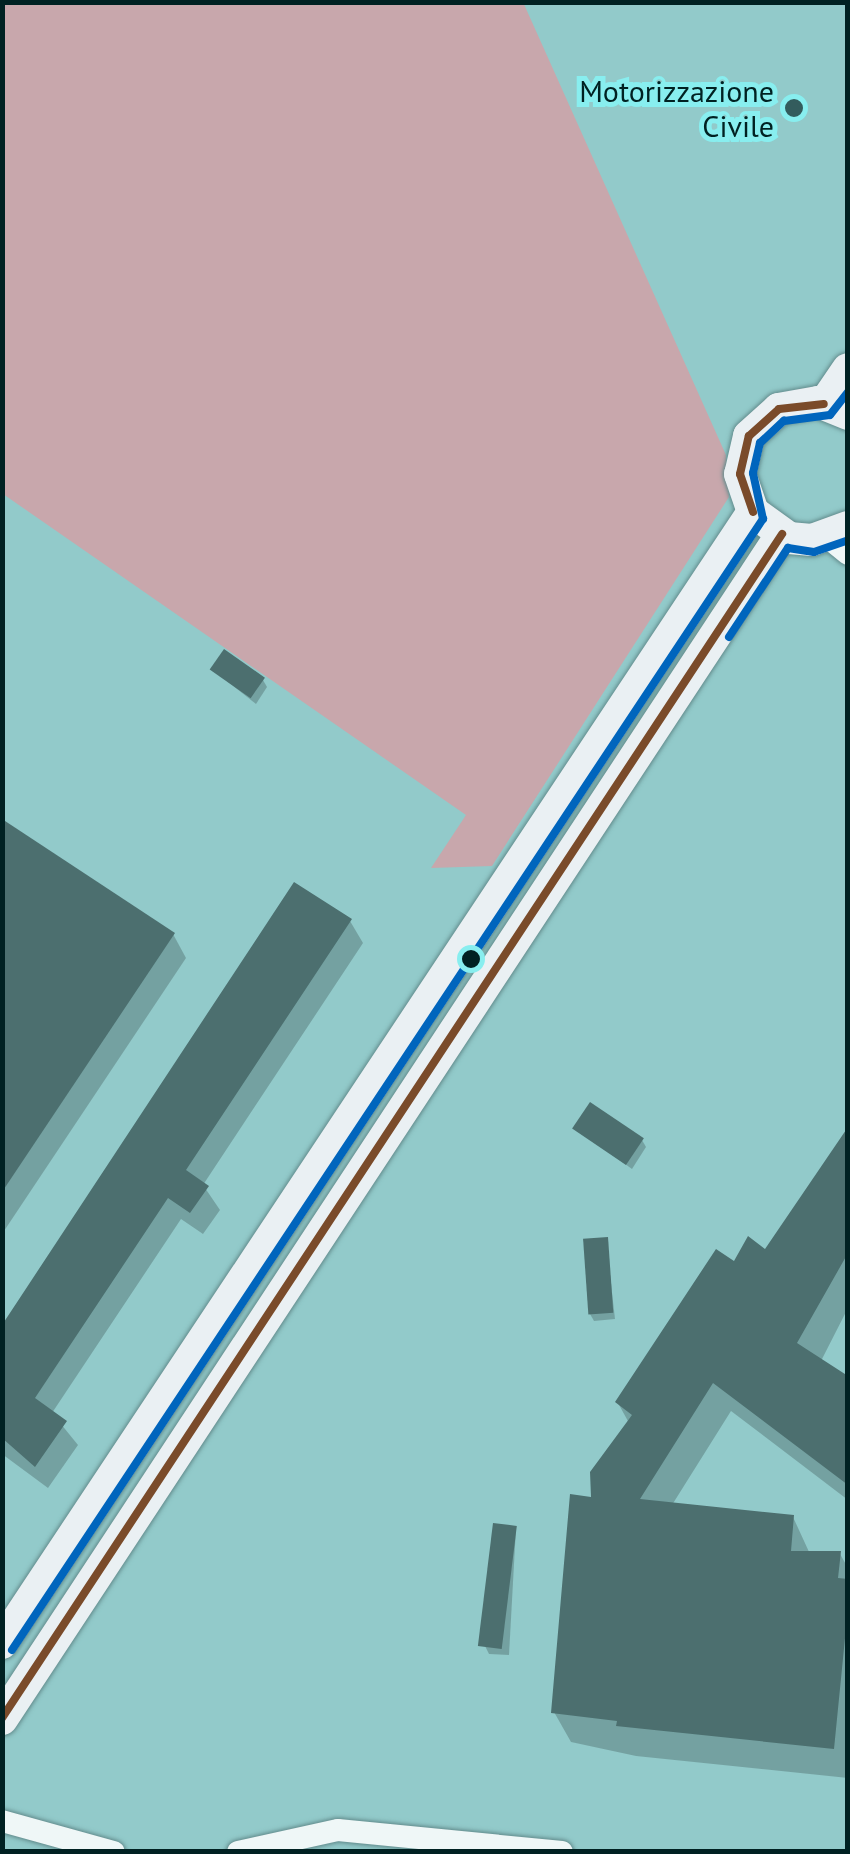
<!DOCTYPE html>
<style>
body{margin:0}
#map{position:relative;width:850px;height:1854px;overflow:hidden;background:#92caca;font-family:"PT Sans",sans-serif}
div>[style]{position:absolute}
.green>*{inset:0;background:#c8a7ac}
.shadow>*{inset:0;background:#0003}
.building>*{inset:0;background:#4c6f6f;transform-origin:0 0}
.roads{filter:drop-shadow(0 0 2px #628b8c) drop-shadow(0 0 2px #628b8c)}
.street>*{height:22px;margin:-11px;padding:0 11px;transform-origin:11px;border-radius:11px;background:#eff7f7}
.secondary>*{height:32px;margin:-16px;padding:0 16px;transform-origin:16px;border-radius:16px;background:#eaf0f3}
.bus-1>*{height:8px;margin:-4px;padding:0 4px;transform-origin:4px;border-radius:4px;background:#7a4b2a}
.bus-2>*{height:8px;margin:-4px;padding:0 4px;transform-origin:4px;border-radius:4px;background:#0065bd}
.dots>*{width:28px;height:28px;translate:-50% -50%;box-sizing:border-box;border:5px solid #88eeef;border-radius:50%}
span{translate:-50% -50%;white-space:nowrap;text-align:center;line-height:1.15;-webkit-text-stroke:10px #88eeef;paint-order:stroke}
.poi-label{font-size:30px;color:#002122}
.right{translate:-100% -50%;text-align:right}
.frame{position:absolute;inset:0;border:5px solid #002122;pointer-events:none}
</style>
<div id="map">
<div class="green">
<div style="clip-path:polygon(523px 2px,726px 455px,729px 497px,492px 866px,431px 868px,466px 815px,3px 494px,3px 3px)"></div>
</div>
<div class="shadow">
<div style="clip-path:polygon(213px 670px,263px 680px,267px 687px,256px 704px)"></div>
<div style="clip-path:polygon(2px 822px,173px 934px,186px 958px,2px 1234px)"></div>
<div style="clip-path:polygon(350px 921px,363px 943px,203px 1185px,220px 1210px,203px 1234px,181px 1219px,52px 1413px,78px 1445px,48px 1488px,2px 1454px,2px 1330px)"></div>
<div style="clip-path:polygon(576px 1129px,642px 1140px,646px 1147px,632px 1169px)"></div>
<div style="clip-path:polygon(848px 1131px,848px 1308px,821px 1361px,848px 1379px,848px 1500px,731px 1411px,672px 1505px,793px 1517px,810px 1554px,840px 1554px,848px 1568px,848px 1778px,636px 1756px,571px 1742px,554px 1712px,594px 1500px,629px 1423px,618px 1403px,734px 1264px,766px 1252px)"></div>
<div style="clip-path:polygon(606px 1239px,615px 1319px,594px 1321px,590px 1314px)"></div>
<div style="clip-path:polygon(516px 1528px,509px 1655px,489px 1654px,485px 1646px)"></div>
</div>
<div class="building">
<div style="left:224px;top:649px;width:50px;height:25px;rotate:35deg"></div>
<div style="clip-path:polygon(2px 819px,175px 933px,2px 1192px)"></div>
<div style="clip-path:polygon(294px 882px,352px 919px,186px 1170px,209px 1186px,190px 1213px,168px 1198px,35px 1398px,67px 1421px,35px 1467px,2px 1438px,2px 1325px)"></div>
<div style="left:590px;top:1102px;width:65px;height:32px;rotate:34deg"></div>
<div style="clip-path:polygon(848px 1127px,848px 1253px,797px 1343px,848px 1376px,848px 1485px,713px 1383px,640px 1499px,794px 1515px,791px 1551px,841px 1551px,838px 1578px,848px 1579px,848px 1608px,834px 1749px,616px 1726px,617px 1721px,551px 1713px,570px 1494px,591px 1497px,590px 1472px,632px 1415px,615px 1402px,716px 1249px,734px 1261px,748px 1236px,765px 1249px)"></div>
<div style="left:608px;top:1237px;width:76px;height:25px;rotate:86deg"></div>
<div style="left:493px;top:1523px;width:24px;height:124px;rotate:7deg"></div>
</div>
<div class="roads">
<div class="street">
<div style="left:827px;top:537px;width:27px;rotate:39deg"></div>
<div style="left:2px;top:1821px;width:116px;rotate:15.5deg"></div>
<div style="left:238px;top:1852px;width:102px;rotate:-12.4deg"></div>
<div style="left:338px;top:1830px;width:225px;rotate:5.6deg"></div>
</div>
<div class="secondary">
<div style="left:824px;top:404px;width:42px;rotate:-55.6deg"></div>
<div style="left:848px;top:414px;width:32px;rotate:-158deg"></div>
<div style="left:818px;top:402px;width:40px;rotate:170deg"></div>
<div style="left:779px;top:409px;width:40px;rotate:138deg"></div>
<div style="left:749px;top:436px;width:39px;rotate:103deg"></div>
<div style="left:740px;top:474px;width:40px;rotate:71.1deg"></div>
<div style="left:753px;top:512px;width:44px;rotate:35.8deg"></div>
<div style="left:789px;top:538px;width:23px;rotate:5deg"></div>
<div style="left:812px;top:540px;width:38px;rotate:-20deg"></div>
<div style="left:2px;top:1643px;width:1358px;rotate:-56.42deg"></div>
<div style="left:2px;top:1719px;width:1419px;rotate:-56.65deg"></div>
</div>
</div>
<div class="bus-1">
<div style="left:753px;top:512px;width:40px;rotate:-108.9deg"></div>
<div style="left:740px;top:474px;width:39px;rotate:-77deg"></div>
<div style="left:749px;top:436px;width:40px;rotate:-42deg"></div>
<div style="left:779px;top:409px;width:45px;rotate:-6.3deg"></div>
<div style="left:2px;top:1718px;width:1418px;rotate:-56.62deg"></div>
</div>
<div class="bus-2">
<div style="left:729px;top:637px;width:107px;rotate:-56.5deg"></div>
<div style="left:788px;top:548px;width:26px;rotate:9deg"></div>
<div style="left:814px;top:552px;width:36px;rotate:-19deg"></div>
<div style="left:12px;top:1650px;width:1358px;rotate:-56.42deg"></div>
<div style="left:763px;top:519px;width:47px;rotate:-102.3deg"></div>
<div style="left:753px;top:473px;width:31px;rotate:-77deg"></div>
<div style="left:760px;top:443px;width:33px;rotate:-43deg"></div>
<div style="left:784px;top:421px;width:46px;rotate:-7.4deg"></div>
<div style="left:830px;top:415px;width:29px;rotate:-52deg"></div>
</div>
<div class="dots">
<div style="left:794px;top:108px;background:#335c5d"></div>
<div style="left:471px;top:959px;background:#002122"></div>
</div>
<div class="poi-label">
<span class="right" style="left:774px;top:108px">Motorizzazione<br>Civile</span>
</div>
<div class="frame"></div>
</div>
